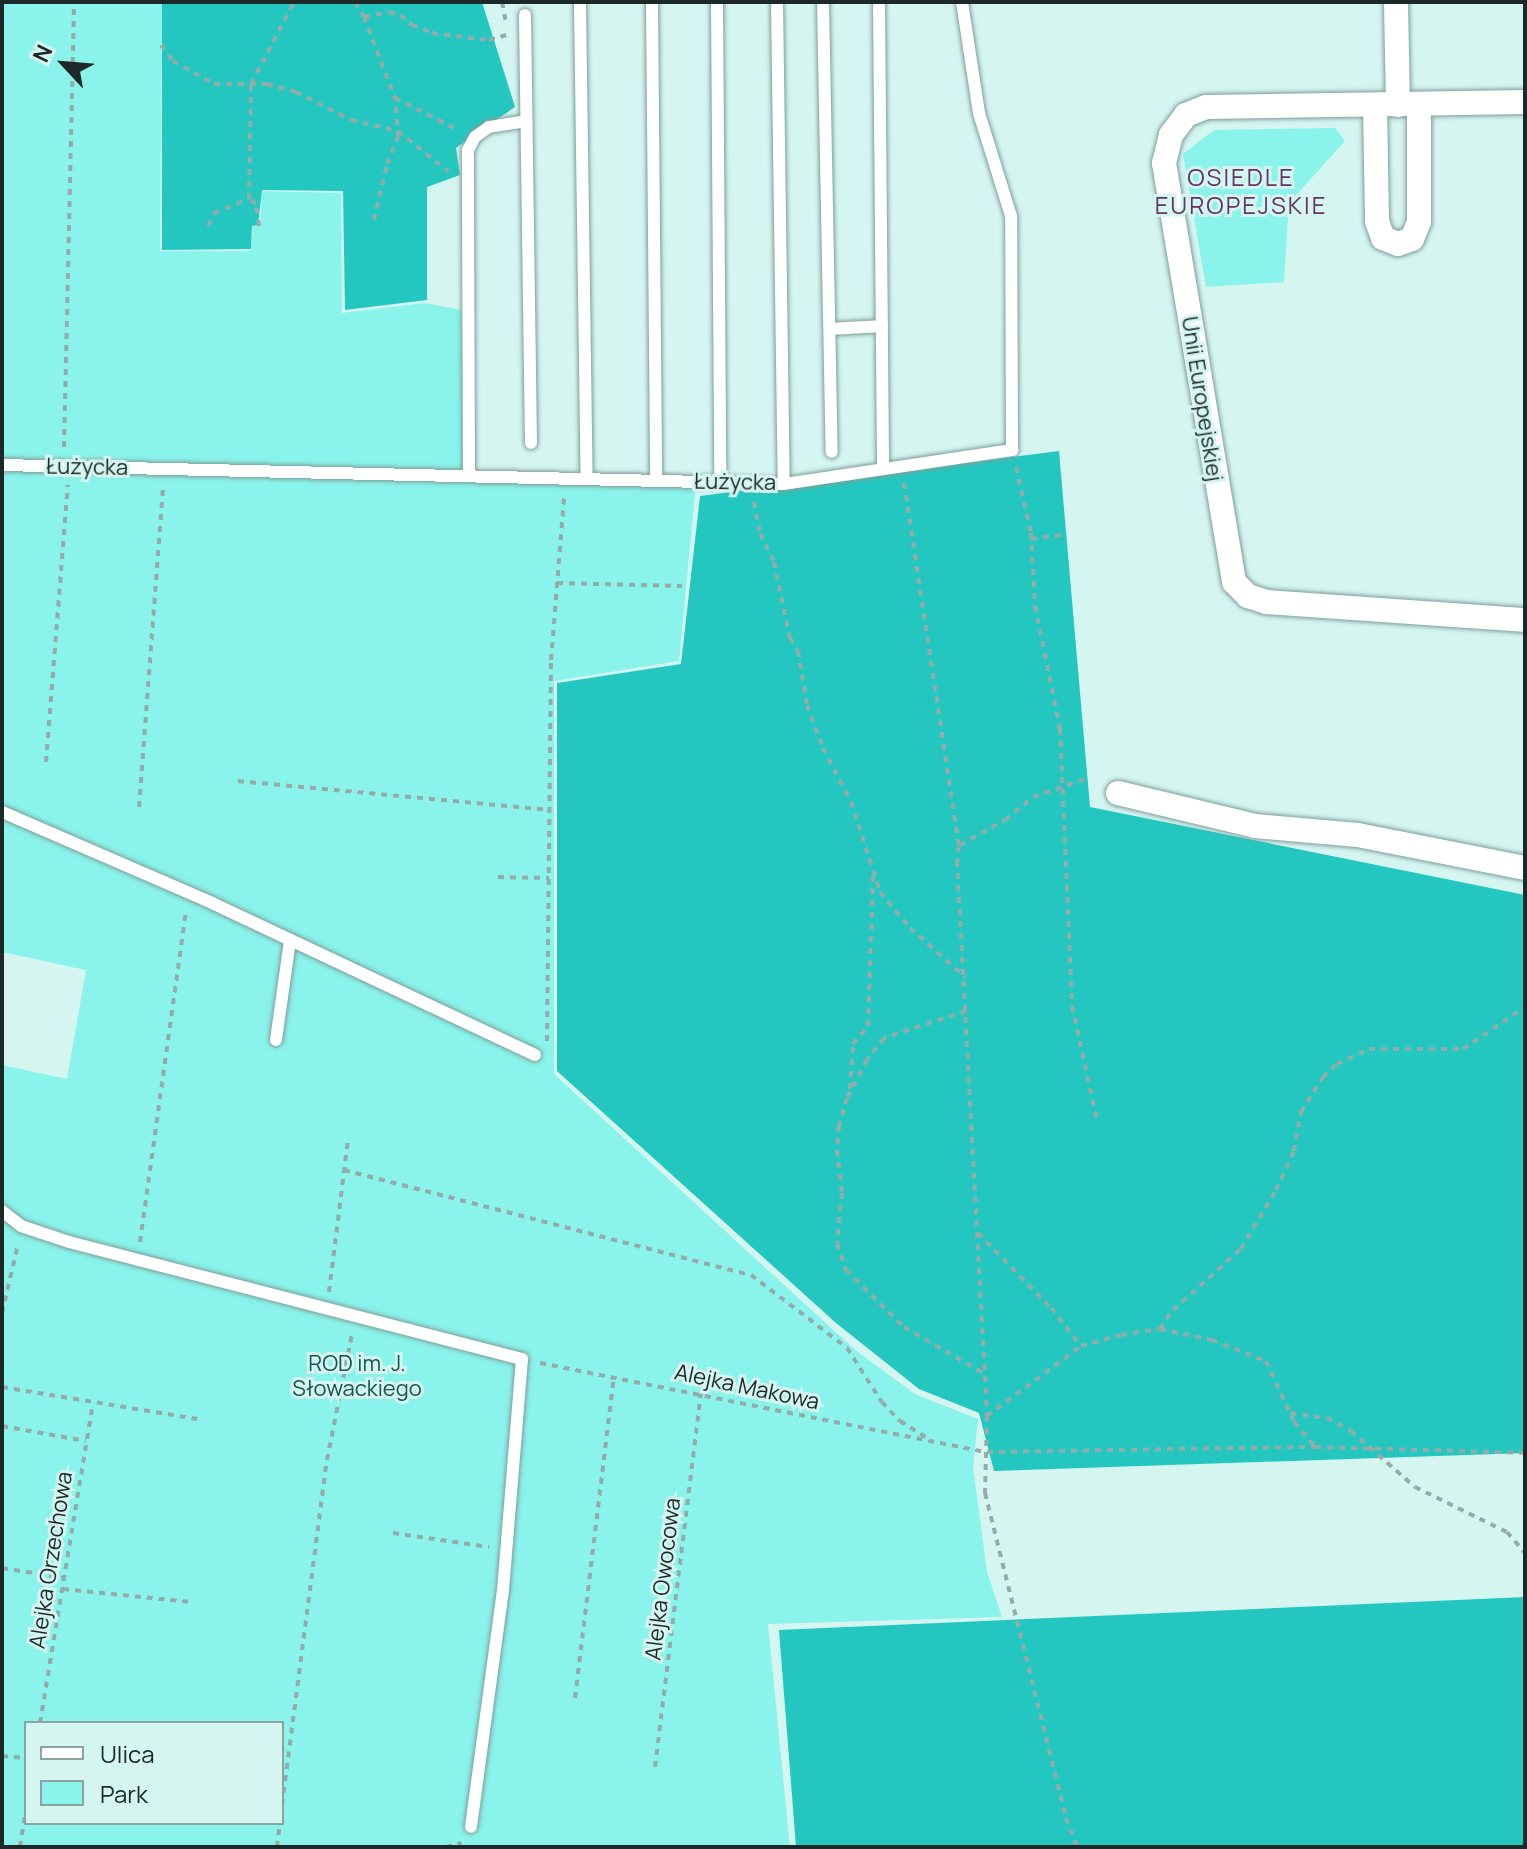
<!DOCTYPE html>
<meta charset="utf-8">
<style>
body{margin:0}
#map{position:relative;width:1527px;height:1849px;overflow:hidden;background:#d5f5f1;font-family:Manrope,sans-serif}
div>[style]{position:absolute}
.green>*{inset:0;background:#8af3eb}
.forest>*{inset:0;background:#23c7bf}
.path>*{height:4px;margin-top:-2px;transform-origin:0;background:repeating-linear-gradient(90deg,#93aca9 0 6px,transparent 0 12px)}
.roads{filter:drop-shadow(0 0 2px #7f9e9b) drop-shadow(0 0 2px #7f9e9b)}
.lane>*{height:12px;margin:-6px;padding:0 6px;transform-origin:6px;border-radius:6px;background:#fff}
.street>*{height:24px;margin:-12px;padding:0 12px;transform-origin:12px;border-radius:12px;background:#fff}
span{translate:-50% -50%;white-space:nowrap;text-align:center;line-height:1.15;-webkit-text-stroke:6px #d5f5f1;paint-order:stroke}
.street-label{font-size:22px;color:#1d2928}
.park-label{font-size:22px;color:#165551}
.neighbourhood-label{font-size:24px;color:#643466;letter-spacing:2px}
.frame{position:absolute;inset:0;border:4px solid #1d2928;pointer-events:none}
.legend{position:absolute;left:24px;top:1721px;width:260px;height:104px;box-sizing:border-box;background:#d5f5f1;border:2px solid #8ba3a1;margin:0;padding:10px 14px;list-style:none;font-size:24px;color:#1d2928}
.legend li{display:flex;align-items:center;gap:16px;height:40px}
.legend b{width:40px;border:2px solid #8ba3a1}
.north{position:absolute;left:24px;top:24px;width:80px;height:80px;-webkit-text-stroke:6px #d5f5f1;paint-order:stroke;rotate:296deg;font-size:22px;font-weight:700;line-height:32px;text-align:center;color:#1d2928}
.north::after{content:'';display:block;margin:auto;width:28px;height:36px;background:#1d2928;clip-path:polygon(50% 0,100% 100%,50% 72%,0 100%)}
</style>
<div id="map">
<div class="green">
<div style="clip-path:polygon(evenodd,2px 2px,162px 2px,160px 251px,251px 251px,253px 226px,260px 225px,262px 191px,341px 193px,342px 313px,425px 303px,461px 310px,466px 479px,696px 483px,679px 661px,554px 681px,554px 1074px,854px 1349px,915px 1394px,978px 1419px,973px 1467px,987px 1572px,1002px 1617px,768px 1624px,790px 1847px,2px 1847px,2px 1065px,67px 1079px,86px 970px,2px 952px,2px 2px,26px 1723px,282px 1723px,282px 1823px,26px 1823px,26px 1723px)"></div>
<div style="clip-path:polygon(1335px 128px,1345px 141px,1289px 203px,1284px 282px,1206px 287px,1183px 154px,1214px 130px)"></div>
</div>
<div class="forest">
<div style="clip-path:polygon(162px 2px,482px 2px,515px 107px,456px 148px,460px 175px,427px 187px,427px 300px,345px 310px,343px 191px,262px 190px,258px 225px,252px 226px,251px 249px,162px 250px)"></div>
<div style="clip-path:polygon(1059px 451px,1090px 807px,1525px 895px,1525px 1453px,994px 1471px,979px 1413px,919px 1389px,836px 1323px,557px 1071px,557px 683px,681px 664px,700px 496px)"></div>
<div style="clip-path:polygon(1525px 1597px,1525px 1847px,796px 1847px,779px 1630px)"></div>
</div>
<div class="path">
<div style="left:355px;top:2px;width:17px;rotate:59deg"></div>
<div style="left:364px;top:17px;width:25px;rotate:-11deg"></div>
<div style="left:389px;top:12px;width:11px;rotate:15deg"></div>
<div style="left:400px;top:15px;width:16px;rotate:40deg"></div>
<div style="left:412px;top:25px;width:22px;rotate:22deg"></div>
<div style="left:432px;top:33px;width:57px;rotate:7deg"></div>
<div style="left:489px;top:40px;width:18px;rotate:-16deg"></div>
<div style="left:502px;top:2px;width:21px;rotate:79deg"></div>
<div style="left:364px;top:17px;width:87px;rotate:69.1deg"></div>
<div style="left:395px;top:98px;width:71px;rotate:26.9deg"></div>
<div style="left:161px;top:45px;width:20px;rotate:53deg"></div>
<div style="left:173px;top:61px;width:47px;rotate:29.3deg"></div>
<div style="left:214px;top:84px;width:53px"></div>
<div style="left:267px;top:84px;width:30px;rotate:15deg"></div>
<div style="left:296px;top:92px;width:62px;rotate:27deg"></div>
<div style="left:351px;top:120px;width:48px;rotate:13.2deg"></div>
<div style="left:398px;top:131px;width:65px;rotate:38.8deg"></div>
<div style="left:374px;top:220px;width:57px;rotate:-76.9deg"></div>
<div style="left:387px;top:164px;width:29px;rotate:-68deg"></div>
<div style="left:398px;top:137px;width:39px;rotate:-94deg"></div>
<div style="left:208px;top:226px;width:14px;rotate:-65deg"></div>
<div style="left:214px;top:213px;width:38px;rotate:-22deg"></div>
<div style="left:259px;top:226px;width:22px;rotate:-98deg"></div>
<div style="left:256px;top:204px;width:9px;rotate:-144deg"></div>
<div style="left:249px;top:199px;width:115px;rotate:-89deg"></div>
<div style="left:251px;top:84px;width:93px;rotate:-62.3deg"></div>
<div style="left:64px;top:447px;width:445px;rotate:-88.7deg"></div>
<div style="left:1016px;top:467px;width:68px;rotate:77.2deg"></div>
<div style="left:1031px;top:533px;width:73px;rotate:86.9deg"></div>
<div style="left:1035px;top:606px;width:126px;rotate:78.5deg"></div>
<div style="left:1060px;top:729px;width:277px;rotate:87.5deg"></div>
<div style="left:1072px;top:1006px;width:118px;rotate:77.7deg"></div>
<div style="left:904px;top:483px;width:367px;rotate:81.4deg"></div>
<div style="left:959px;top:846px;width:15px;rotate:98deg"></div>
<div style="left:957px;top:861px;width:556px;rotate:86.91deg"></div>
<div style="left:987px;top:1416px;width:77px;rotate:91.5deg"></div>
<div style="left:985px;top:1493px;width:335px;rotate:76deg"></div>
<div style="left:1066px;top:1818px;width:31px;rotate:69deg"></div>
<div style="left:754px;top:502px;width:33px;rotate:79deg"></div>
<div style="left:760px;top:534px;width:31px;rotate:63deg"></div>
<div style="left:774px;top:562px;width:78px;rotate:78.1deg"></div>
<div style="left:790px;top:638px;width:15px;rotate:58deg"></div>
<div style="left:798px;top:651px;width:55px;rotate:80.5deg"></div>
<div style="left:807px;top:705px;width:46px;rotate:69.6deg"></div>
<div style="left:823px;top:748px;width:61px;rotate:62.6deg"></div>
<div style="left:851px;top:802px;width:95px;rotate:72.1deg"></div>
<div style="left:880px;top:892px;width:47px;rotate:50.2deg"></div>
<div style="left:910px;top:928px;width:74px;rotate:41.7deg"></div>
<div style="left:1031px;top:539px;width:36px;rotate:-8deg"></div>
<div style="left:557px;top:583px;width:125px;rotate:1.4deg"></div>
<div style="left:46px;top:762px;width:278px;rotate:-85.5deg"></div>
<div style="left:238px;top:781px;width:313px;rotate:5.3deg"></div>
<div style="left:139px;top:807px;width:322px;rotate:-85.7deg"></div>
<div style="left:960px;top:845px;width:51px;rotate:-29.1deg"></div>
<div style="left:1005px;top:820px;width:36px;rotate:-39deg"></div>
<div style="left:1033px;top:797px;width:58px;rotate:-19.1deg"></div>
<div style="left:498px;top:877px;width:51px;rotate:1.1deg"></div>
<div style="left:966px;top:1011px;width:86px;rotate:161.8deg"></div>
<div style="left:884px;top:1038px;width:28px;rotate:128deg"></div>
<div style="left:867px;top:1060px;width:43px;rotate:117.8deg"></div>
<div style="left:847px;top:1098px;width:29px;rotate:106deg"></div>
<div style="left:839px;top:1126px;width:24px;rotate:95deg"></div>
<div style="left:837px;top:1150px;width:43px;rotate:83.4deg"></div>
<div style="left:842px;top:1193px;width:51px;rotate:95.6deg"></div>
<div style="left:837px;top:1244px;width:28px;rotate:71deg"></div>
<div style="left:846px;top:1270px;width:81px;rotate:44.5deg"></div>
<div style="left:904px;top:1327px;width:91px;rotate:30.2deg"></div>
<div style="left:547px;top:1041px;width:381px;rotate:-89.4deg"></div>
<div style="left:551px;top:660px;width:163px;rotate:-85.4deg"></div>
<div style="left:850px;top:1089px;width:45px;rotate:-86.2deg"></div>
<div style="left:853px;top:1044px;width:23px;rotate:-50deg"></div>
<div style="left:868px;top:1026px;width:150px;rotate:-88.1deg"></div>
<div style="left:344px;top:1170px;width:420px;rotate:14.5deg"></div>
<div style="left:751px;top:1275px;width:121px;rotate:37.2deg"></div>
<div style="left:847px;top:1348px;width:64px;rotate:57.1deg"></div>
<div style="left:882px;top:1402px;width:26px;rotate:47deg"></div>
<div style="left:900px;top:1421px;width:32px;rotate:32deg"></div>
<div style="left:978px;top:1233px;width:105px;rotate:45.8deg"></div>
<div style="left:1051px;top:1308px;width:48px;rotate:51.7deg"></div>
<div style="left:140px;top:1242px;width:335px;rotate:-82.1deg"></div>
<div style="left:329px;top:1292px;width:153px;rotate:-82.9deg"></div>
<div style="left:2px;top:1313px;width:71px;rotate:-76.9deg"></div>
<div style="left:1160px;top:1329px;width:53px;rotate:11.9deg"></div>
<div style="left:1212px;top:1340px;width:58px;rotate:21.3deg"></div>
<div style="left:1266px;top:1361px;width:67px;rotate:65.3deg"></div>
<div style="left:1294px;top:1422px;width:31px;rotate:50deg"></div>
<div style="left:540px;top:1363px;width:456px;rotate:11.3deg"></div>
<div style="left:987px;top:1452px;width:328px;rotate:-0.9deg"></div>
<div style="left:1315px;top:1447px;width:210px;rotate:1.6deg"></div>
<div style="left:2px;top:1387px;width:204px;rotate:9.3deg"></div>
<div style="left:1290px;top:1413px;width:37px;rotate:8deg"></div>
<div style="left:1327px;top:1418px;width:27px;rotate:28deg"></div>
<div style="left:1351px;top:1431px;width:85px;rotate:41.2deg"></div>
<div style="left:1415px;top:1487px;width:102px;rotate:26.1deg"></div>
<div style="left:1507px;top:1532px;width:28px;rotate:49deg"></div>
<div style="left:987px;top:1416px;width:117px;rotate:-36.7deg"></div>
<div style="left:1081px;top:1346px;width:41px;rotate:-15.4deg"></div>
<div style="left:1121px;top:1335px;width:39px;rotate:-9deg"></div>
<div style="left:1160px;top:1329px;width:23px;rotate:-56deg"></div>
<div style="left:1173px;top:1310px;width:91px;rotate:-41.9deg"></div>
<div style="left:1241px;top:1249px;width:69px;rotate:-59.3deg"></div>
<div style="left:1276px;top:1190px;width:43px;rotate:-65.2deg"></div>
<div style="left:1294px;top:1151px;width:40px;rotate:-80deg"></div>
<div style="left:1301px;top:1112px;width:41px;rotate:-57.8deg"></div>
<div style="left:1323px;top:1077px;width:19px;rotate:-43deg"></div>
<div style="left:1337px;top:1064px;width:35px;rotate:-25deg"></div>
<div style="left:1369px;top:1049px;width:94px"></div>
<div style="left:1463px;top:1049px;width:75px;rotate:-34.1deg"></div>
<div style="left:2px;top:1426px;width:85px;rotate:10.1deg"></div>
<div style="left:393px;top:1533px;width:97px;rotate:8.3deg"></div>
<div style="left:2px;top:1568px;width:64px;rotate:9deg"></div>
<div style="left:63px;top:1589px;width:128px;rotate:5.8deg"></div>
<div style="left:575px;top:1698px;width:323px;rotate:-83.1deg"></div>
<div style="left:40px;top:1723px;width:324px;rotate:-80.6deg"></div>
<div style="left:2px;top:1756px;width:24px;rotate:5deg"></div>
<div style="left:655px;top:1767px;width:376px;rotate:-83deg"></div>
<div style="left:282px;top:1805px;width:348px;rotate:-82.6deg"></div>
<div style="left:327px;top:1460px;width:128px;rotate:-78.8deg"></div>
<div style="left:20px;top:1847px;width:37px;rotate:-81deg"></div>
<div style="left:277px;top:1847px;width:24px;rotate:-83deg"></div>
<div style="left:446px;top:1847px;width:16px;rotate:-15deg"></div>
</div>
<div class="roads">
<div class="lane">
<div style="left:652px;top:2px;width:478px;rotate:89.5deg"></div>
<div style="left:717px;top:2px;width:481px;rotate:89.6deg"></div>
<div style="left:777px;top:2px;width:482px;rotate:89.2deg"></div>
<div style="left:823px;top:2px;width:450px;rotate:88.9deg"></div>
<div style="left:879px;top:2px;width:467px;rotate:89.5deg"></div>
<div style="left:580px;top:4px;width:474px;rotate:89.2deg"></div>
<div style="left:525px;top:15px;width:428px;rotate:89.2deg"></div>
<div style="left:830px;top:329px;width:52px;rotate:-3.3deg"></div>
<div style="left:2px;top:465px;width:782px;rotate:1.39deg"></div>
<div style="left:784px;top:484px;width:231px;rotate:-8.5deg"></div>
<div style="left:1012px;top:450px;width:234px;rotate:-90.2deg"></div>
<div style="left:1011px;top:216px;width:108px;rotate:-107.3deg"></div>
<div style="left:979px;top:113px;width:112px;rotate:-98.7deg"></div>
<div style="left:469px;top:476px;width:326px;rotate:-90.2deg"></div>
<div style="left:468px;top:150px;width:15px;rotate:-62deg"></div>
<div style="left:475px;top:137px;width:17px;rotate:-36deg"></div>
<div style="left:489px;top:127px;width:37px;rotate:-9deg"></div>
<div style="left:2px;top:812px;width:229px;rotate:23.4deg"></div>
<div style="left:212px;top:903px;width:357px;rotate:25.2deg"></div>
<div style="left:276px;top:1040px;width:101px;rotate:-82deg"></div>
<div style="left:2px;top:1211px;width:24px;rotate:38deg"></div>
<div style="left:21px;top:1226px;width:51px;rotate:18.4deg"></div>
<div style="left:69px;top:1242px;width:468px;rotate:14.5deg"></div>
<div style="left:522px;top:1359px;width:232px;rotate:94.7deg"></div>
<div style="left:503px;top:1590px;width:239px;rotate:97.7deg"></div>
</div>
<div class="street">
<div style="left:1396px;top:2px;width:103px;rotate:88.9deg"></div>
<div style="left:1525px;top:102px;width:319px;rotate:179.1deg"></div>
<div style="left:1206px;top:107px;width:22px;rotate:158deg"></div>
<div style="left:1186px;top:115px;width:25px;rotate:127deg"></div>
<div style="left:1171px;top:135px;width:29px;rotate:104deg"></div>
<div style="left:1164px;top:163px;width:425px;rotate:80.5deg"></div>
<div style="left:1234px;top:582px;width:20px;rotate:45deg"></div>
<div style="left:1248px;top:596px;width:20px;rotate:18deg"></div>
<div style="left:1267px;top:602px;width:259px;rotate:4deg"></div>
<div style="left:1375px;top:105px;width:116px;rotate:89deg"></div>
<div style="left:1377px;top:221px;width:18px;rotate:71deg"></div>
<div style="left:1383px;top:238px;width:16px;rotate:22deg"></div>
<div style="left:1398px;top:244px;width:15px;rotate:-20deg"></div>
<div style="left:1412px;top:239px;width:18px;rotate:-68deg"></div>
<div style="left:1419px;top:222px;width:118px;rotate:-90deg"></div>
<div style="left:1118px;top:793px;width:141px;rotate:13.5deg"></div>
<div style="left:1255px;top:826px;width:103px;rotate:5deg"></div>
<div style="left:1358px;top:835px;width:170px;rotate:11.2deg"></div>
</div>
</div>
<div class="street-label">
<span style="left:1202px;top:399px;rotate:81deg">Unii Europejskiej</span>
<span style="left:87px;top:467px;rotate:1deg">Łużycka</span>
<span style="left:735px;top:482px;rotate:1deg">Łużycka</span>
<span style="left:747px;top:1387px;rotate:12deg">Alejka Makowa</span>
<span style="left:51px;top:1560px;rotate:-81deg">Alejka Orzechowa</span>
<span style="left:663px;top:1579px;rotate:-83deg">Alejka Owocowa</span>
</div>
<div class="park-label">
<span style="left:357px;top:1376px">ROD im. J.<br>Słowackiego</span>
</div>
<div class="neighbourhood-label">
<span style="left:1241px;top:191px">OSIEDLE<br>EUROPEJSKIE</span>
</div>
<div class="frame"></div>
<ul class="legend">
<li><b style="height:10px;background:#fff"></b>Ulica</li>
<li><b style="height:22px;background:#8af3eb"></b>Park</li>
</ul>
<div class="north">N</div>
</div>
